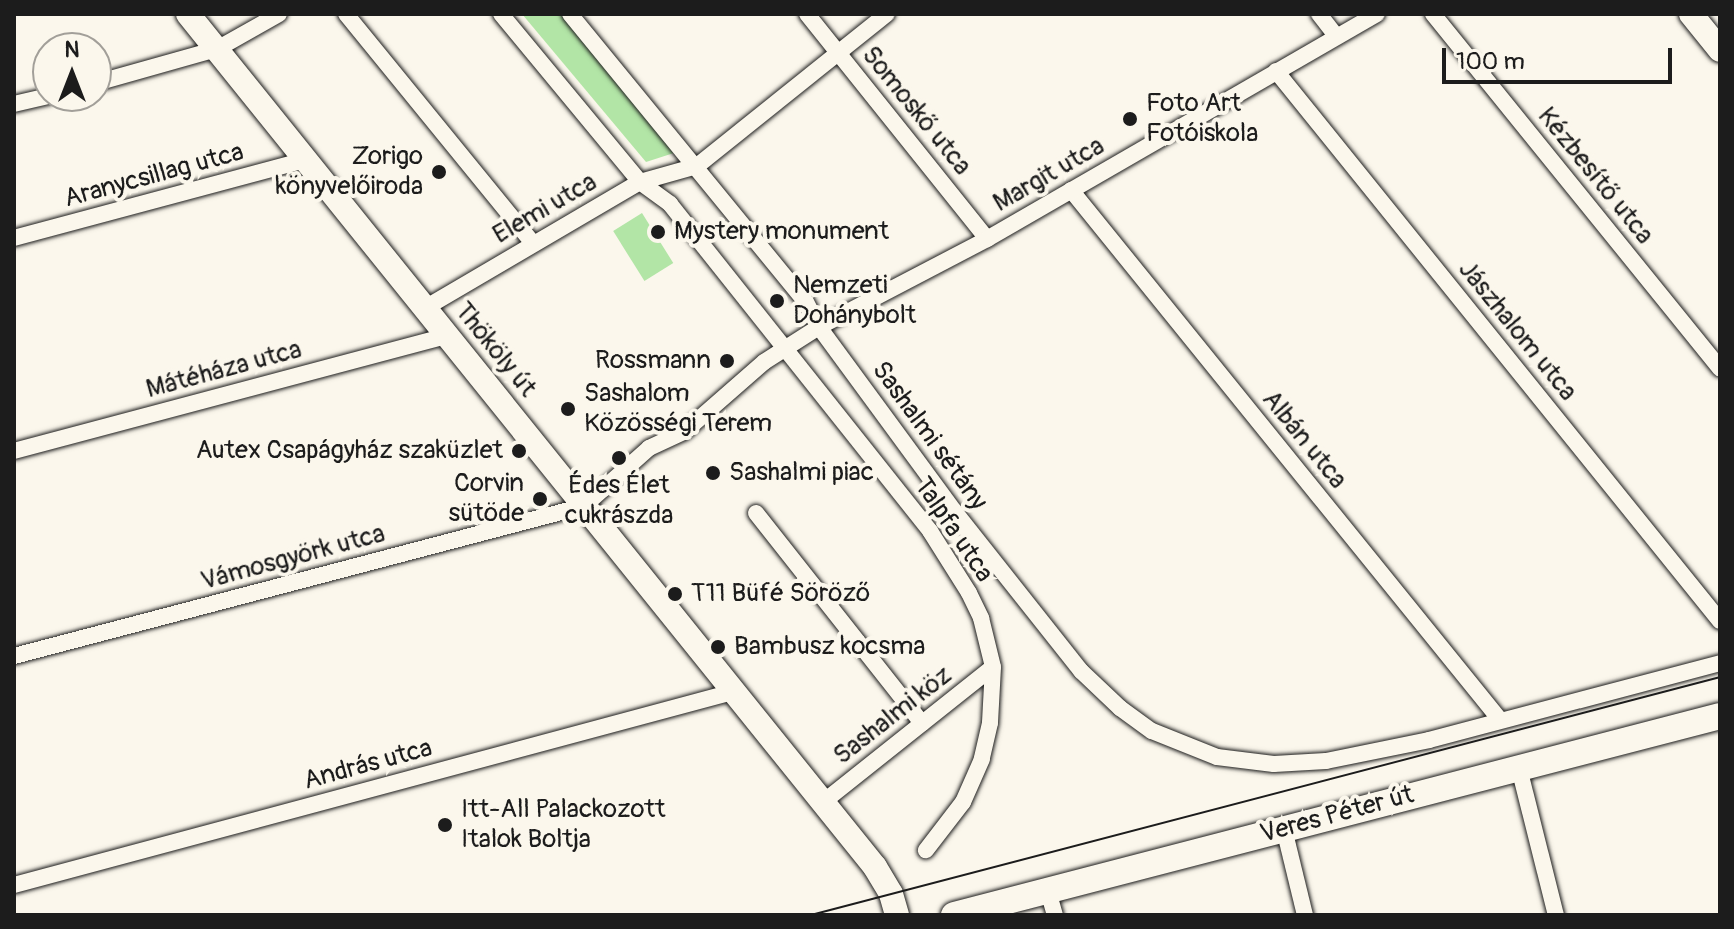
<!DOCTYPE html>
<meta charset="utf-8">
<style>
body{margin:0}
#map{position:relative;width:1734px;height:929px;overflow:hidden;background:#fbf7ec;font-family:Pangolin,sans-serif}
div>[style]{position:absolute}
.green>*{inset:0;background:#b2e5a6;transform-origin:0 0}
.roads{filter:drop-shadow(0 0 2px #1c1c1c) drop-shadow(0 0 2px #1c1c1c)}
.street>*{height:16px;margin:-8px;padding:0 8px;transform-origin:8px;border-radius:8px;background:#fbf7ec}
.secondary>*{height:24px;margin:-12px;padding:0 12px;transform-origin:12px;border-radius:12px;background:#fbf7ec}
.primary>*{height:26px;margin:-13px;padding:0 13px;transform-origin:13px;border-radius:13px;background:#fbf7ec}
.tram>*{height:2px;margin:-1px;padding:0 1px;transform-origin:1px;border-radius:1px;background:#1c1c1c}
.dots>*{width:22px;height:22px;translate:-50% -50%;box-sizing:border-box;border:4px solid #fbf7ec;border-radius:50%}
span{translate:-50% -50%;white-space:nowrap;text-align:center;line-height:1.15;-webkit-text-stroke:8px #fbf7ec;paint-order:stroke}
.poi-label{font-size:26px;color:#1c1c1c}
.left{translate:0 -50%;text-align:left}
.right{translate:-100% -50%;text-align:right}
.street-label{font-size:26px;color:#1c1c1c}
.frame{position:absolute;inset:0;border:16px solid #1c1c1c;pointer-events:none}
.north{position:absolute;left:32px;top:32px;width:80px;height:80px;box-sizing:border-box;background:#fbf7ec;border:2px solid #a29f99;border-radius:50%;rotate:0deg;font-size:22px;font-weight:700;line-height:32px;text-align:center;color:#1c1c1c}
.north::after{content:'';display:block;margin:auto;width:28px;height:36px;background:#1c1c1c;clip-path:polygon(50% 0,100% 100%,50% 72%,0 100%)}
.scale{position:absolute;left:1442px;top:48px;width:230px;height:36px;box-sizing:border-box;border:4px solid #1c1c1c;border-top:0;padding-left:10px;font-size:24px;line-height:28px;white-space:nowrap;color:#1c1c1c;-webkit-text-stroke:6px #fbf7ec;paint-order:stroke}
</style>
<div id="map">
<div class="green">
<div style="clip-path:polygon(522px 14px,565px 14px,677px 152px,646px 162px)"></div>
<div style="left:642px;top:213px;width:59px;height:34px;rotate:58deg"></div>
</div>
<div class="roads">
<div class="street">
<div style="left:346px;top:14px;width:296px;rotate:50.8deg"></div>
<div style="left:501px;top:14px;width:218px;rotate:50.4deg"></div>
<div style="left:640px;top:182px;width:37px;rotate:36deg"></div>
<div style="left:670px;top:204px;width:418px;rotate:51.5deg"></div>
<div style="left:930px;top:531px;width:73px;rotate:57.8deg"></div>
<div style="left:969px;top:593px;width:28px;rotate:64deg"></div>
<div style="left:981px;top:618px;width:50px;rotate:76.2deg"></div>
<div style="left:993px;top:667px;width:56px;rotate:93.1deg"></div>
<div style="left:990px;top:723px;width:37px;rotate:103deg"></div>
<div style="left:982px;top:759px;width:47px;rotate:113.8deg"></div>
<div style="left:963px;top:802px;width:61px;rotate:127.6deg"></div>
<div style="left:570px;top:14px;width:372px;rotate:50.7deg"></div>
<div style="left:806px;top:302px;width:28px;rotate:63deg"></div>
<div style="left:819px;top:327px;width:230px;rotate:53.7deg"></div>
<div style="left:955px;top:512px;width:203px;rotate:51.6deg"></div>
<div style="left:1081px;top:671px;width:54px;rotate:43.5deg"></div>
<div style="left:1120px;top:708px;width:39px;rotate:36deg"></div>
<div style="left:1152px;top:731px;width:70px;rotate:21.8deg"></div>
<div style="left:1217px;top:757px;width:57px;rotate:7deg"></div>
<div style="left:1274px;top:764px;width:52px;rotate:-3.3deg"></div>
<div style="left:1326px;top:761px;width:105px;rotate:-11.5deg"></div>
<div style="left:1429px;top:740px;width:301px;rotate:-14.8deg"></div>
<div style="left:807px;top:14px;width:288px;rotate:51.3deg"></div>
<div style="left:1319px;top:14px;width:28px;rotate:52deg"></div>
<div style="left:1433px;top:14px;width:456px;rotate:51deg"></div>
<div style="left:1276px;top:71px;width:707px;rotate:51.09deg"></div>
<div style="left:96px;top:83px;width:126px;rotate:-15.7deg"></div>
<div style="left:217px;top:49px;width:71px;rotate:-29.4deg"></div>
<div style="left:14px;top:104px;width:35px;rotate:-13deg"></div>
<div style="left:1071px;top:190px;width:682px;rotate:51.01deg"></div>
<div style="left:14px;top:238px;width:302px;rotate:-15deg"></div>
<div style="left:425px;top:308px;width:249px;rotate:-30.4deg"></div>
<div style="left:640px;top:182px;width:59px;rotate:-15.7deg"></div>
<div style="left:697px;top:166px;width:243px;rotate:-38.7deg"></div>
<div style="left:14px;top:451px;width:448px;rotate:-14.9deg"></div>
<div style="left:756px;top:513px;width:268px;rotate:51.7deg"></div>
<div style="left:14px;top:656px;width:589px;rotate:-14.74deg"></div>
<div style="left:584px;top:506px;width:87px;rotate:-41.7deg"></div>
<div style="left:649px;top:448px;width:38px;rotate:-25deg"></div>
<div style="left:684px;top:432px;width:106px;rotate:-41.2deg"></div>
<div style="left:764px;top:362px;width:65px;rotate:-32.5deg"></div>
<div style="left:819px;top:327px;width:190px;rotate:-27.6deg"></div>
<div style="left:987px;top:239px;width:450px;rotate:-30deg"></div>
<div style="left:1519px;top:768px;width:152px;rotate:75.9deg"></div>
<div style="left:822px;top:803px;width:218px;rotate:-38.5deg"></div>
<div style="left:1284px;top:829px;width:89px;rotate:76.3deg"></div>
<div style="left:14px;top:885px;width:744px;rotate:-15.03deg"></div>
<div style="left:1048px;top:891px;width:25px;rotate:74deg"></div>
</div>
<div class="secondary">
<div style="left:188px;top:14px;width:1095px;rotate:51.15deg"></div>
<div style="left:875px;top:867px;width:31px;rotate:59deg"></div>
<div style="left:891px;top:894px;width:22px;rotate:74deg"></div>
<div style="left:1691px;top:14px;width:46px;rotate:51.1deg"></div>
</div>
<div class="primary">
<div style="left:954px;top:915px;width:791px;rotate:-14.56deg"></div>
</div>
</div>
<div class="tram">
<div style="left:811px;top:915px;width:940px;rotate:-14.67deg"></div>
</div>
<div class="dots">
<div style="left:1130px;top:119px;background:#1c1c1c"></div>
<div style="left:439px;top:172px;background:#1c1c1c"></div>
<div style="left:658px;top:232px;background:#1c1c1c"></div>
<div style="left:777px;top:301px;background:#1c1c1c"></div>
<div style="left:727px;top:361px;background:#1c1c1c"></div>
<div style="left:568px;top:409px;background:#1c1c1c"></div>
<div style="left:519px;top:451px;background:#1c1c1c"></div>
<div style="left:619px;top:458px;background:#1c1c1c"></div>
<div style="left:713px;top:473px;background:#1c1c1c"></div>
<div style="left:540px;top:499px;background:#1c1c1c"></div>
<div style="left:675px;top:594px;background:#1c1c1c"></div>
<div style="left:718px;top:647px;background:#1c1c1c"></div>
<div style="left:445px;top:825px;background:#1c1c1c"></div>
</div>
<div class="poi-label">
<span class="left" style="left:1146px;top:119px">Foto Art<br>Fotóiskola</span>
<span class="right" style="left:423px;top:172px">Zorigo<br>könyvelőiroda</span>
<span class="left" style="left:674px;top:232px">Mystery monument</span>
<span class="left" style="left:793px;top:301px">Nemzeti<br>Dohánybolt</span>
<span class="right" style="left:711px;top:361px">Rossmann</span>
<span class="left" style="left:584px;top:409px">Sashalom<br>Közösségi Terem</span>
<span class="right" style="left:503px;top:451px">Autex Csapágyház szaküzlet</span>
<span class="left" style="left:729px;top:473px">Sashalmi piac</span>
<span class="right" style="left:524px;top:499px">Corvin<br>sütöde</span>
<span style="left:619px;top:501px">Édes Élet<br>cukrászda</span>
<span class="left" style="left:691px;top:594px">T11 Büfé Söröző</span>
<span class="left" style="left:734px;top:647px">Bambusz kocsma</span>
<span class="left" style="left:461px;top:825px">Itt-All Palackozott<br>Italok Boltja</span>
</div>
<div class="street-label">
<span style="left:916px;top:111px;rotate:51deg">Somoskő utca</span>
<span style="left:1049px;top:175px;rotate:-30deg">Margit utca</span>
<span style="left:154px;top:176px;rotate:-15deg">Aranycsillag utca</span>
<span style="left:1595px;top:176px;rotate:51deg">Kézbesítő utca</span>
<span style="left:545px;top:209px;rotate:-30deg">Elemi utca</span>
<span style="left:1517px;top:331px;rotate:51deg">Jászhalom utca</span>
<span style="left:495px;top:350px;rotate:51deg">Thököly út</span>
<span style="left:224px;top:370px;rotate:-15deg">Mátéháza utca</span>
<span style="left:929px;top:436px;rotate:54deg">Sashalmi sétány</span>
<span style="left:1304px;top:440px;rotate:51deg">Albán utca</span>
<span style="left:953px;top:530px;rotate:56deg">Talpfa utca</span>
<span style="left:293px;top:558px;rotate:-15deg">Vámosgyörk utca</span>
<span style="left:893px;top:716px;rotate:-38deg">Sashalmi köz</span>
<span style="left:368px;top:765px;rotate:-15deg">András utca</span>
<span style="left:1337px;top:815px;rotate:-15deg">Veres Péter út</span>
</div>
<div class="frame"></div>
<div class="north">N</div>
<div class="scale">100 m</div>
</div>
